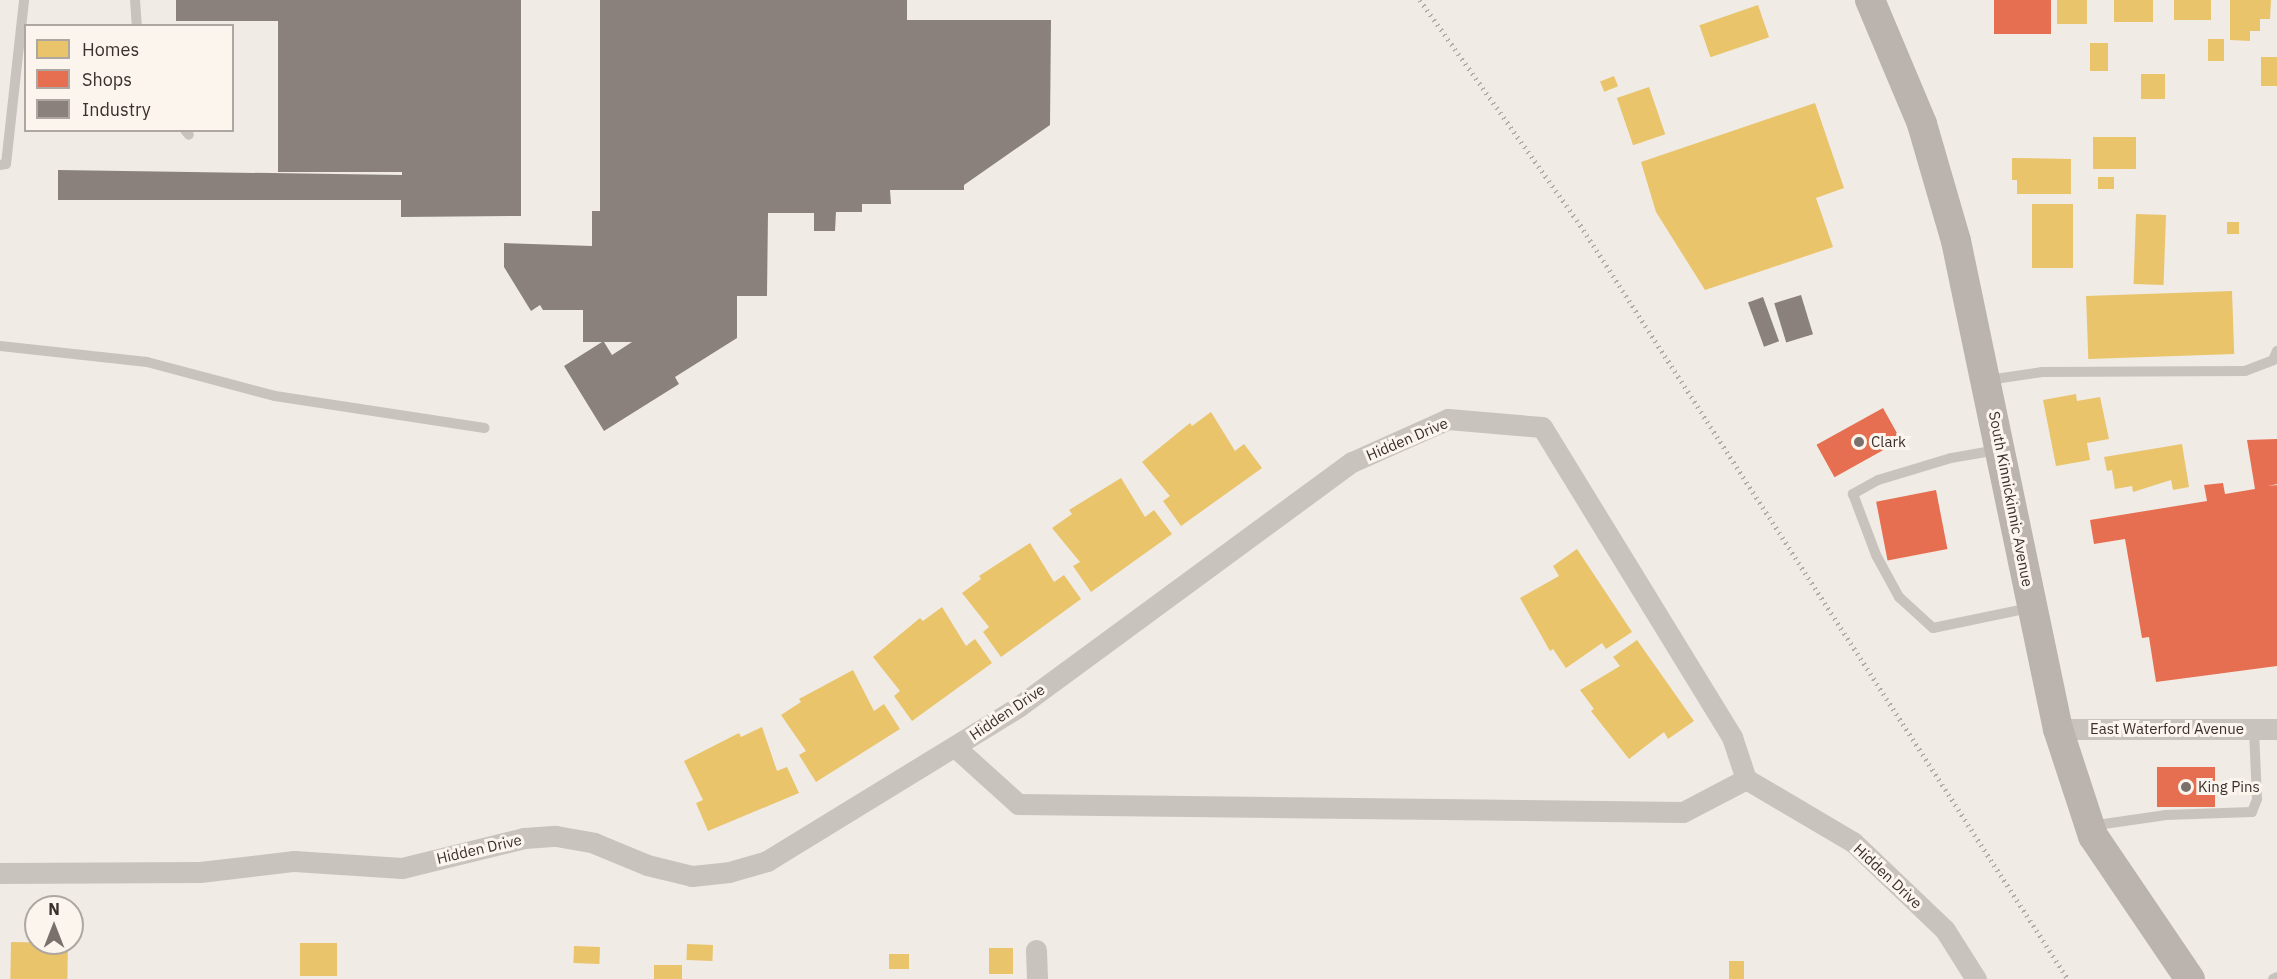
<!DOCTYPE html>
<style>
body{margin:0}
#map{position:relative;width:2277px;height:979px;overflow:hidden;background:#f0ebe5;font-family:"IBM Plex Sans",sans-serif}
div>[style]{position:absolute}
.homes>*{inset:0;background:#e9c46a;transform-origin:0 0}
.shops>*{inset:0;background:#e76f51;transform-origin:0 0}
.industry>*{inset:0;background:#8a817c;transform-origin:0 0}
.lane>*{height:10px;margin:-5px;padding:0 5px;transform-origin:5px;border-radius:5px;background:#c9c3be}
.street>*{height:21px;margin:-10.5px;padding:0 10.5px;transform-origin:10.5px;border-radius:10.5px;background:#c9c3be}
.secondary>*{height:30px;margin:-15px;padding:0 15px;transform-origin:15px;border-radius:15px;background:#bab3ae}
.rail>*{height:4.5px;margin-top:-2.25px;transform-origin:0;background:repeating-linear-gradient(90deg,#b1aca8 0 1.5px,transparent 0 6px)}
.dots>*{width:16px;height:16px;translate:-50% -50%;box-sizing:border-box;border:3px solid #fbf5ee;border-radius:50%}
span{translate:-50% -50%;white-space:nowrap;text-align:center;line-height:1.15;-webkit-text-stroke:6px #fbf5ee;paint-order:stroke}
.street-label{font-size:15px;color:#3b302b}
.poi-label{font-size:15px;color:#3b302b}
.left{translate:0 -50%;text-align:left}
.legend{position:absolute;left:24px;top:24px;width:210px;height:108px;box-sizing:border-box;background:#fbf5ee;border:2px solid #aea6a0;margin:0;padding:8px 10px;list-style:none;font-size:18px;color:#3b302b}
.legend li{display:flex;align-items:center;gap:12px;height:30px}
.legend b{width:30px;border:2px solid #aea6a0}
.north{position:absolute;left:24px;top:895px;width:60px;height:60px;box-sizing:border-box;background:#fbf5ee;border:2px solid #aea6a0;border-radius:50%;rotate:0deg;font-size:16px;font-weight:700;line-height:24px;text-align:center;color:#3b302b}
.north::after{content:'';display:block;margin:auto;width:21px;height:27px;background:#7a716c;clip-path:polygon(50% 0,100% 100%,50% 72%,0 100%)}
</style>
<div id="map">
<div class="homes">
<div style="left:2057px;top:0;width:30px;height:24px"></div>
<div style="left:2114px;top:0;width:39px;height:22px"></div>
<div style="left:2174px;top:0;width:37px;height:20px"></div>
<div style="clip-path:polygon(2230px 0,2271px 0,2270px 19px,2260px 19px,2260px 31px,2250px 31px,2250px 41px,2230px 40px)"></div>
<div style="left:1758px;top:5px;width:34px;height:62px;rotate:71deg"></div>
<div style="left:2208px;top:39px;width:16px;height:22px"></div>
<div style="left:2090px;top:43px;width:18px;height:28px"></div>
<div style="left:2261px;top:57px;width:16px;height:29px"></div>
<div style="left:2141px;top:74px;width:24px;height:25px"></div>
<div style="left:1614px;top:76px;width:11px;height:15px;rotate:68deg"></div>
<div style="left:1649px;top:87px;width:50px;height:34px;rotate:71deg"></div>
<div style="clip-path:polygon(1815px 103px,1844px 188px,1816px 198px,1833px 247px,1705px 290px,1656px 212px,1641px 162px)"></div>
<div style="left:2093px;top:137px;width:43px;height:32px"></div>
<div style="clip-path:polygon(2012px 158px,2071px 159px,2071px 194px,2017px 194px,2017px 180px,2012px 180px)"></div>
<div style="left:2114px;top:177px;width:12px;height:16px;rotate:90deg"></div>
<div style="left:2032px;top:204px;width:41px;height:64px"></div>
<div style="left:2136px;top:214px;width:30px;height:70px;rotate:2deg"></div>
<div style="left:2227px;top:222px;width:12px;height:12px"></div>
<div style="left:2232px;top:291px;width:63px;height:146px;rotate:88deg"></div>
<div style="clip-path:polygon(2076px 394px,2077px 401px,2100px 397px,2109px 439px,2087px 443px,2090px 460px,2056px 466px,2043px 400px)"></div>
<div style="clip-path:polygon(1211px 412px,1235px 451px,1244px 444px,1262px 468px,1181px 526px,1163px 501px,1170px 496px,1142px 462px,1190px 423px,1192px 426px)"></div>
<div style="clip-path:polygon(2182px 444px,2189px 487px,2173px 490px,2171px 480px,2133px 492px,2132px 486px,2115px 489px,2112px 470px,2107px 471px,2104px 457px)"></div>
<div style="clip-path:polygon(1121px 478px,1145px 517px,1154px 510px,1172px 534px,1091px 592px,1073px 566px,1080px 562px,1052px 528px,1072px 514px,1069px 510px)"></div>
<div style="clip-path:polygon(1030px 543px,1054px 582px,1064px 575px,1081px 599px,1001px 657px,983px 632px,989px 627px,962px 593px,981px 579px,979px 576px)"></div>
<div style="clip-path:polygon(1577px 549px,1632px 632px,1606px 649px,1602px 643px,1566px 668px,1553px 649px,1550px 651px,1520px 598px,1559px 576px,1553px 566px)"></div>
<div style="clip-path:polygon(942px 607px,966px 646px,975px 639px,992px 663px,912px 721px,894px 696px,900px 691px,873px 657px,920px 618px,923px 621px)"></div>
<div style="clip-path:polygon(1637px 640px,1694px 721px,1668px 739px,1664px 732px,1629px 759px,1591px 711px,1594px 709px,1580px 690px,1620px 666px,1613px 657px)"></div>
<div style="clip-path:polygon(853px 670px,874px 711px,884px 704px,900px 729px,816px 782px,799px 755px,806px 751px,781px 715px,801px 702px,799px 699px)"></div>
<div style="clip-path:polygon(762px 727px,777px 771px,787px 767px,799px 793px,708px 831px,696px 803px,703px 800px,684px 761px,739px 733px,741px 737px)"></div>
<div style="left:11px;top:942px;width:57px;height:37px;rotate:1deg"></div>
<div style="left:300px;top:943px;width:37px;height:33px"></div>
<div style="left:687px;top:944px;width:26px;height:16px;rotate:2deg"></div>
<div style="left:574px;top:946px;width:26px;height:17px;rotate:2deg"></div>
<div style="left:989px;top:948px;width:24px;height:26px"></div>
<div style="left:889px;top:954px;width:20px;height:15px"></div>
<div style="left:1729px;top:961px;width:15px;height:18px"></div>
<div style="left:654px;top:965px;width:28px;height:14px"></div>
</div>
<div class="shops">
<div style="left:1994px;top:0;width:57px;height:34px"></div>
<div style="left:1883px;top:408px;width:37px;height:76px;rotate:61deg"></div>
<div style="clip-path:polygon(2277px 439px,2277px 484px,2268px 486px,2277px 485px,2277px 666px,2156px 682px,2149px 637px,2142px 638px,2125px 539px,2094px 544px,2090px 520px,2207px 501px,2204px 485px,2223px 483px,2225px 494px,2255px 489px,2247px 440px)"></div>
<div style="left:1936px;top:490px;width:60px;height:61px;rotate:79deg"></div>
<div style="left:2157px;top:767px;width:58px;height:40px"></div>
</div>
<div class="industry">
<div style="clip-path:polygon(176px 0,521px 0,521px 216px,401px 217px,401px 200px,58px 200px,58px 170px,402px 175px,402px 172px,278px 172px,278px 21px,176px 21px)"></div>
<div style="clip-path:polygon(evenodd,600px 0,907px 0,907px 20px,1051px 20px,1050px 125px,964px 185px,964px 190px,890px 190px,891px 204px,862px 204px,862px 212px,836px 212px,835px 231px,814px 231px,814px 213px,768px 213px,767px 296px,737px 296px,737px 338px,675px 377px,679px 384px,604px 431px,564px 366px,602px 342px,583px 342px,583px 310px,543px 310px,540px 305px,531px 311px,504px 267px,504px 243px,592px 246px,592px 211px,600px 211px,600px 0,604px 342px,632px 342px,612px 355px,604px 342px)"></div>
<div style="left:1801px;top:295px;width:41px;height:28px;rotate:73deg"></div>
<div style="left:1763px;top:297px;width:47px;height:16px;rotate:70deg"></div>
</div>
<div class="lane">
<div style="left:135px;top:0;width:26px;rotate:86deg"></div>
<div style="left:185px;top:130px;width:6px;rotate:51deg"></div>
<div style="left:0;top:165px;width:6px;rotate:-9deg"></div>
<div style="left:6px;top:164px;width:165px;rotate:-83.7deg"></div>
<div style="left:0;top:346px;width:148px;rotate:6.2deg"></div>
<div style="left:147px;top:362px;width:132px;rotate:14.9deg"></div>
<div style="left:275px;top:396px;width:212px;rotate:8.7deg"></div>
<div style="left:1988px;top:380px;width:55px;rotate:-8.4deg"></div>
<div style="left:2042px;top:372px;width:203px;rotate:-0.3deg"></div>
<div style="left:2245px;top:371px;width:30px;rotate:-21deg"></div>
<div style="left:2273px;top:360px;width:10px;rotate:-66deg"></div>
<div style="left:1997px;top:450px;width:47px;rotate:170.1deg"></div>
<div style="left:1951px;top:458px;width:76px;rotate:163.2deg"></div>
<div style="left:1878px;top:480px;width:29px;rotate:151deg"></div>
<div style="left:1853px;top:494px;width:65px;rotate:69.3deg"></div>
<div style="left:1876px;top:555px;width:48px;rotate:61.3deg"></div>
<div style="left:1899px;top:597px;width:46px;rotate:42.4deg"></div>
<div style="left:1933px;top:628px;width:99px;rotate:-11.7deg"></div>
<div style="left:2090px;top:826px;width:77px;rotate:-8.2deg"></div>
<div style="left:2166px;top:815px;width:86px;rotate:-2deg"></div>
<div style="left:2252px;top:812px;width:14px;rotate:-69deg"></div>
<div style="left:2257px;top:799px;width:70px;rotate:-92.5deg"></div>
<div style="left:2273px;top:979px;width:4px;rotate:-27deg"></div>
</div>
<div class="street">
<div style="left:2058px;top:729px;width:219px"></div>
<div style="left:955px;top:747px;width:85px;rotate:42.1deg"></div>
<div style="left:1018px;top:804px;width:665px;rotate:0.69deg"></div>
<div style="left:1683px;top:812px;width:71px;rotate:-27.6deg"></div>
<div style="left:0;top:873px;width:200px;rotate:-0.3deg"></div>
<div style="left:200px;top:872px;width:95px;rotate:-6.7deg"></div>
<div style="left:294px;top:861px;width:108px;rotate:3.7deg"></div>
<div style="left:402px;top:868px;width:126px;rotate:-13.8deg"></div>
<div style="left:524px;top:838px;width:32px;rotate:-4deg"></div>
<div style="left:556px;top:836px;width:39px;rotate:10deg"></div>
<div style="left:594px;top:843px;width:57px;rotate:22.5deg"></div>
<div style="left:647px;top:865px;width:46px;rotate:13.7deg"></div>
<div style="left:692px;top:876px;width:37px;rotate:-6deg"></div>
<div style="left:729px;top:872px;width:40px;rotate:-16deg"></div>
<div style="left:767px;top:861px;width:294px;rotate:-31.5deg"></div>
<div style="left:1018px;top:707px;width:414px;rotate:-36.3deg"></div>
<div style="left:1352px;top:462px;width:105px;rotate:-24.1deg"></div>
<div style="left:1448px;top:419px;width:94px;rotate:4.9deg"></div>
<div style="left:1542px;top:427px;width:364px;rotate:58.5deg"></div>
<div style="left:1732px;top:737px;width:44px;rotate:71.6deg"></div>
<div style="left:1746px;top:779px;width:124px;rotate:30.5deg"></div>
<div style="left:1853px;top:842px;width:127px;rotate:43.7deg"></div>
<div style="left:1945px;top:930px;width:58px;rotate:57.7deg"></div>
<div style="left:1036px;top:950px;width:29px;rotate:88deg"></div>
</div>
<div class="secondary">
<div style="left:1870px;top:0;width:134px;rotate:67.2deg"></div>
<div style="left:1922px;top:124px;width:122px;rotate:73.8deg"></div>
<div style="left:1956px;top:241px;width:499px;rotate:78.2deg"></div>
<div style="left:2058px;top:729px;width:113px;rotate:71.9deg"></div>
<div style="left:2093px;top:836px;width:173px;rotate:55.9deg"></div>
</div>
<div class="rail">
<div style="left:1420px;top:0;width:270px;rotate:54.5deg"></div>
<div style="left:1577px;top:220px;width:904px;rotate:57.1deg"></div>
</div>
<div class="dots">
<div style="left:1859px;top:442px;background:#7a716c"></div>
<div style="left:2186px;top:787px;background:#7a716c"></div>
</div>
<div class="street-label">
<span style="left:1407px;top:439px;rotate:-23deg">Hidden Drive</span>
<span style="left:2011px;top:499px;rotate:79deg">South Kinnickinnic Avenue</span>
<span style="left:1007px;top:712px;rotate:-34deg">Hidden Drive</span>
<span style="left:2167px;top:729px">East Waterford Avenue</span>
<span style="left:479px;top:849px;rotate:-13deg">Hidden Drive</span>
<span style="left:1888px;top:876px;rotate:43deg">Hidden Drive</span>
</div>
<div class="poi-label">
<span class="left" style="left:1871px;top:442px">Clark</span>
<span class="left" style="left:2198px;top:787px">King Pins</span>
</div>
<ul class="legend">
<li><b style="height:16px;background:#e9c46a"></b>Homes</li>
<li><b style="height:16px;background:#e76f51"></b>Shops</li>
<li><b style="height:16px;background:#8a817c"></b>Industry</li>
</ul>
<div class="north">N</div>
</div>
